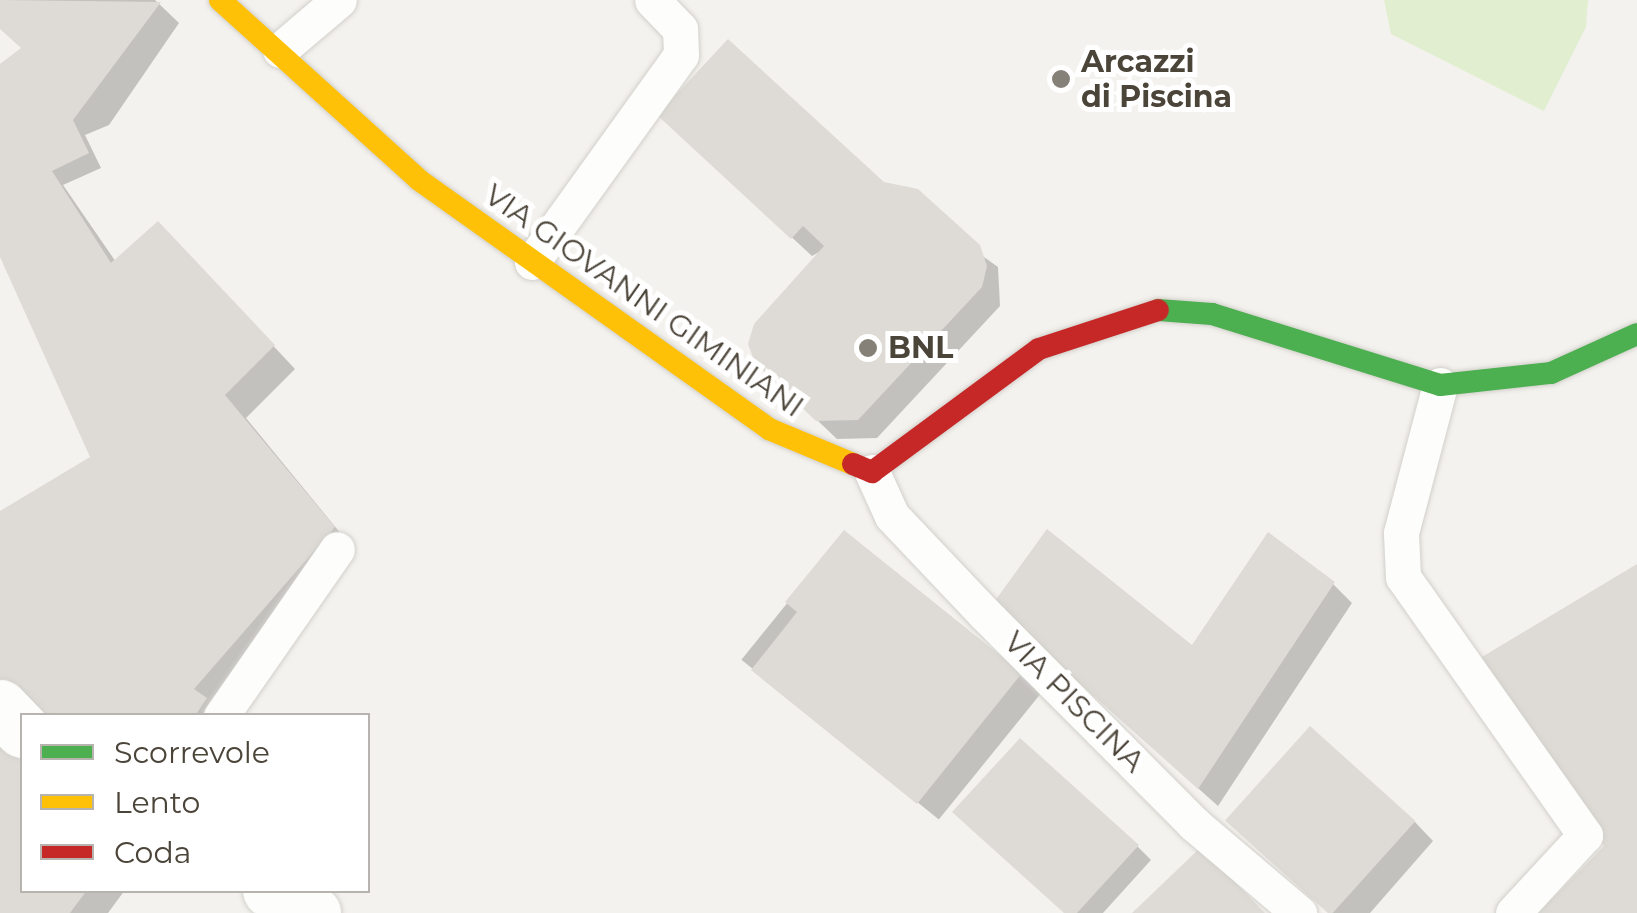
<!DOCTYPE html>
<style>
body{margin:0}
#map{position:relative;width:1637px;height:913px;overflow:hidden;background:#f4f2ee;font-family:Montserrat,sans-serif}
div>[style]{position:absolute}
.green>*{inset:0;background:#e1eecf}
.shadow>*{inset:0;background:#0003;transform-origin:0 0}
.building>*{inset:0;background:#dedbd6;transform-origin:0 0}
.roads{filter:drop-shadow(0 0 2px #d2d0cb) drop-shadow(0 0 2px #d2d0cb)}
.lane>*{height:35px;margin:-17.5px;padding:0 17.5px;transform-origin:17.5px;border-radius:17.5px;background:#fdfdfc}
.street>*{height:55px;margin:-27.5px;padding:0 27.5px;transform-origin:27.5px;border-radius:27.5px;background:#fdfdfc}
.fast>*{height:22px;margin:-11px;padding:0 11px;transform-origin:11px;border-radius:11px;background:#4caf50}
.slow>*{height:22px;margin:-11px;padding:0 11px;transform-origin:11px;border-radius:11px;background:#ffc107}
.jam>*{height:22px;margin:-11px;padding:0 11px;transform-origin:11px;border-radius:11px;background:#c62828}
.dots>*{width:28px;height:28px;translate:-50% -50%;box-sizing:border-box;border:5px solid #fff;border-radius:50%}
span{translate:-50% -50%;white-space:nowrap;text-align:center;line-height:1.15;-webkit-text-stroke:10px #fff;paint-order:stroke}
.poi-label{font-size:30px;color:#4b4439;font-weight:700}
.left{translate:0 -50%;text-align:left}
.street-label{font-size:30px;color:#4b4439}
.legend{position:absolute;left:20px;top:713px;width:350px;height:180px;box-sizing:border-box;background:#fff;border:2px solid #b7b4b0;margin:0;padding:12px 18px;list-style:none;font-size:30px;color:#4b4439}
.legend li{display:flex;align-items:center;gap:20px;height:50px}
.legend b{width:50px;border:2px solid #b7b4b0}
</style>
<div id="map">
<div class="green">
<div style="clip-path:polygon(1384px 0,1588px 0,1586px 27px,1544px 111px,1391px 34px)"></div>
</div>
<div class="shadow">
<div style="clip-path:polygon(0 0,155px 0,179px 23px,109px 125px,85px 135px,101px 168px,63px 185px,116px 262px,180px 246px,295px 369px,246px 418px,355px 551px,216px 710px,221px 716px,39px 716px,0 514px,94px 458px,0 251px,0 67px,24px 49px,0 28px)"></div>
<div style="clip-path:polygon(680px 134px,883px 185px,998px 267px,1000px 306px,877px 438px,837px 439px,777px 382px,828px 247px,812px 256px)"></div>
<div style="left:844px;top:533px;width:254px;height:163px;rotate:39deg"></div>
<div style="clip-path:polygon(1333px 584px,1352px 603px,1218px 806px,1014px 624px,1193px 649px)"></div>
<div style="clip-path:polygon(0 741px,22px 764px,22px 890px,125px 890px,108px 913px,0 913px)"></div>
<div style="clip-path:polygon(1229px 821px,1415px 822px,1433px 841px,1370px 913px,1331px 913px)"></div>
<div style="clip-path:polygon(1137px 846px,1151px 860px,1103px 913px,1066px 913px)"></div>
</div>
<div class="building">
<div style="clip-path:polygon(0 0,161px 2px,73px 120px,89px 153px,52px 171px,111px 263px,158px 221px,275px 345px,225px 395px,335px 527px,194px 689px,207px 698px,195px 716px,29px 716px,0 685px,0 511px,90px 457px,0 257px,0 64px,21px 48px,0 29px)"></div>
<div style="clip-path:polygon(728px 39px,884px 182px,918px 189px,980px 245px,987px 266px,982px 287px,858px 420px,816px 421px,755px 363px,748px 344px,754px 324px,824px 246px,803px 226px,791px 239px,657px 115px)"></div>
<div style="clip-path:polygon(1047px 529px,1192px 645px,1268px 532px,1335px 582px,1198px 789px,992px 605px)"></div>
<div style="clip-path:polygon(844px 530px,1022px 673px,917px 804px,751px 670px,797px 612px,785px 602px)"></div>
<div style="clip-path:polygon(1637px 564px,1637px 913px,1538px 913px,1604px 846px,1475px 661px)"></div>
<div style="left:1310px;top:726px;width:142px;height:127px;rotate:42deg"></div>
<div style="clip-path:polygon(0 738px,22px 762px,22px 890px,87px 890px,70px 913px,0 913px)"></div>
<div style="clip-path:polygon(1020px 738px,1139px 845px,1077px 913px,1064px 913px,952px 812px)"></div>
<div style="clip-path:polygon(1201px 847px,1265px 913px,1132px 913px)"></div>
</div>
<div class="roads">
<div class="lane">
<div style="left:280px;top:50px;width:77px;rotate:-40.3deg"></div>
<div style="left:532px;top:262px;width:255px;rotate:-54.3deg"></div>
<div style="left:681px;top:55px;width:26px;rotate:-92deg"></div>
<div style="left:680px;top:29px;width:40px;rotate:-134deg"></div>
<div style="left:1440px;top:385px;width:153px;rotate:104.8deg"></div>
<div style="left:1401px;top:533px;width:44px;rotate:87.4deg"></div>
<div style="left:1403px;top:577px;width:316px;rotate:54.8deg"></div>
<div style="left:1585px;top:835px;width:106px;rotate:132.7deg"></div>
<div style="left:872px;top:472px;width:48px;rotate:65.6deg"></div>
<div style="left:892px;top:516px;width:135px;rotate:46.5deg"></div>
<div style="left:985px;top:614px;width:296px;rotate:45.1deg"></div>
<div style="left:1194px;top:824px;width:138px;rotate:40.3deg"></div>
<div style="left:221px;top:716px;width:203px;rotate:-55.2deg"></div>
</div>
<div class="street">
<div style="left:0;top:707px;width:32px;rotate:46deg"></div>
<div style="left:270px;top:890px;width:49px;rotate:28.1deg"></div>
</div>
<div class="fast">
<div style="left:1158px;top:310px;width:54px;rotate:4.2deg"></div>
<div style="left:1212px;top:314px;width:239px;rotate:17.3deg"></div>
<div style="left:1440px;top:385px;width:112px;rotate:-6.2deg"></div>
<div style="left:1551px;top:373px;width:94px;rotate:-24.4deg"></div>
</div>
<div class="slow">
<div style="left:220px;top:0;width:268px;rotate:42.1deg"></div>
<div style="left:419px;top:180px;width:430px;rotate:35.4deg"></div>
<div style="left:769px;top:429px;width:91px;rotate:22.6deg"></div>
</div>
<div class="jam">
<div style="left:853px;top:464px;width:21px;rotate:23deg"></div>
<div style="left:872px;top:472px;width:207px;rotate:-36.4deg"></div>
<div style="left:1039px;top:349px;width:125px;rotate:-18.1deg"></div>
</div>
</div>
<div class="dots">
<div style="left:1061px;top:79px;background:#868178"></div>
<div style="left:868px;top:348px;background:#868178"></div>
</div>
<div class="poi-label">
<span class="left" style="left:1081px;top:79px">Arcazzi<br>di Piscina</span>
<span class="left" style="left:888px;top:348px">BNL</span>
</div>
<div class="street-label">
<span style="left:644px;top:301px;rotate:35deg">VIA GIOVANNI GIMINIANI</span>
<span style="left:1074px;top:702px;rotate:45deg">VIA PISCINA</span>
</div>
<ul class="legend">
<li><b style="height:12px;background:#4caf50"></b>Scorrevole</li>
<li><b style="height:12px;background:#ffc107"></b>Lento</li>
<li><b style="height:12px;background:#c62828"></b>Coda</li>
</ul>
</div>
